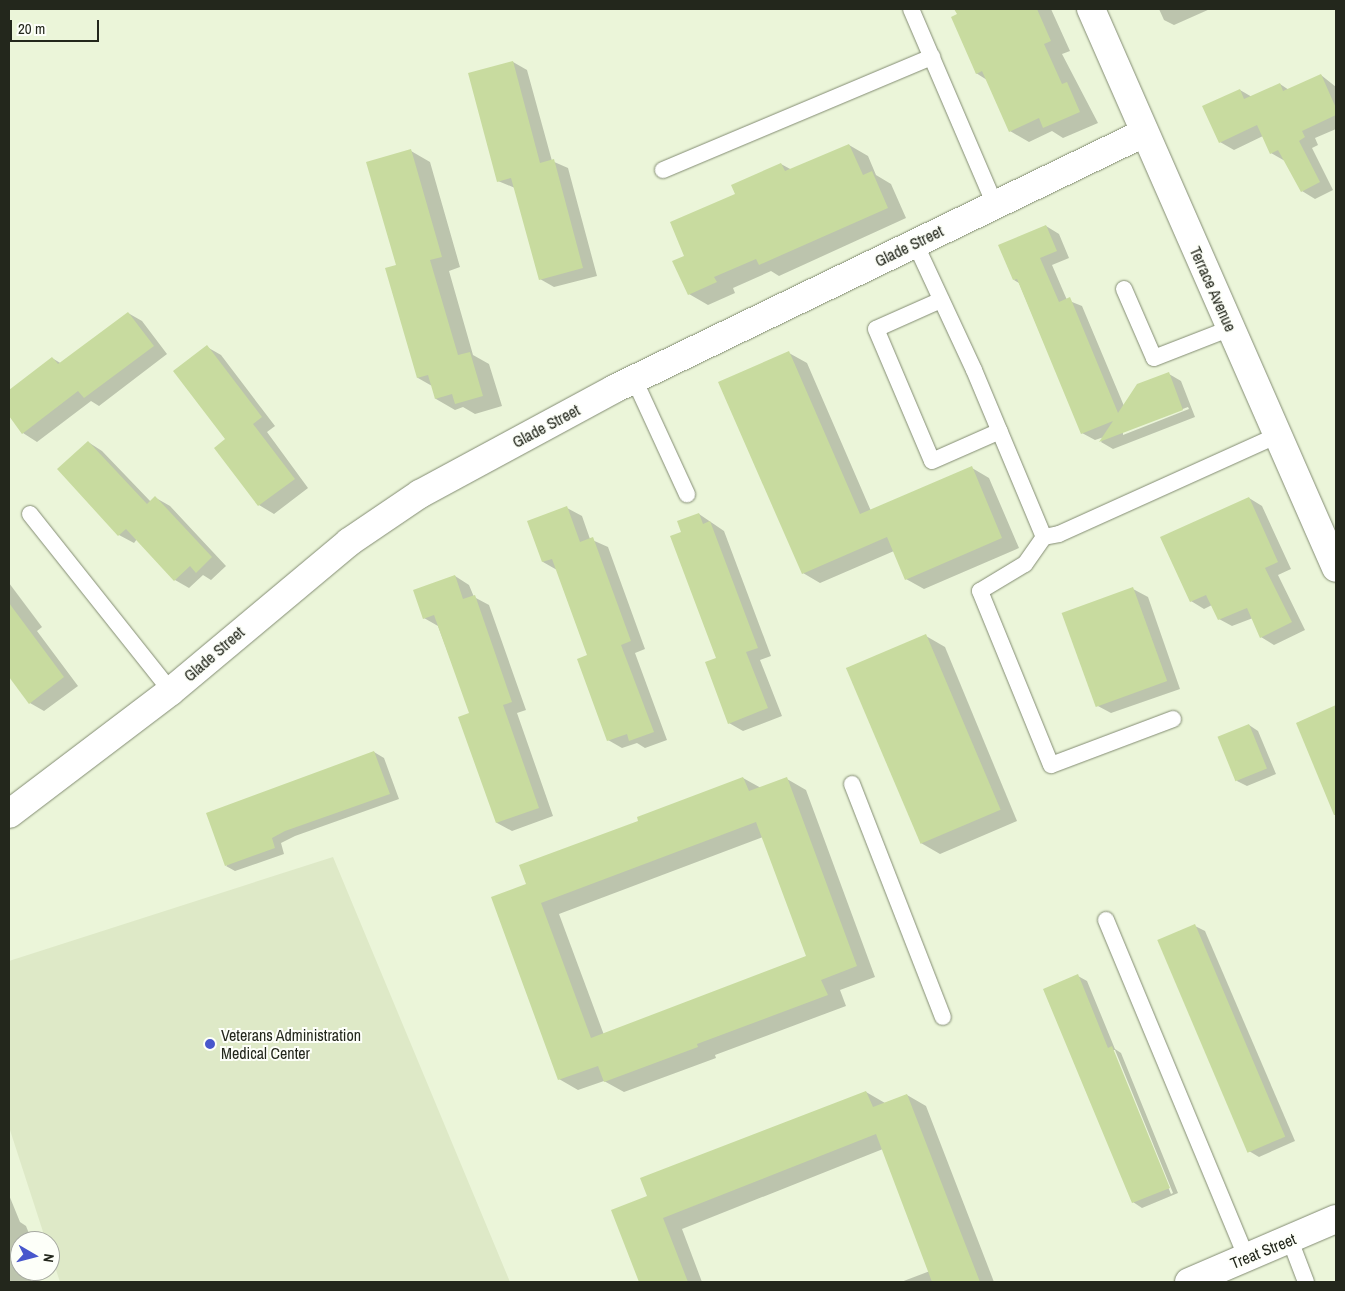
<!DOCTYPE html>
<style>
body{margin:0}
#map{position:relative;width:1345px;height:1291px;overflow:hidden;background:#ebf5d9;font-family:"Archivo Narrow",sans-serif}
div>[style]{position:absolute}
.built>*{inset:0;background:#dee9c7}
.shadow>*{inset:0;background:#0003}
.building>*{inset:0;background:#c8db9f;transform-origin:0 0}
.roads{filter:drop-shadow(0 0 1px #838c73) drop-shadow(0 0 1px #838c73)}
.service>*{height:16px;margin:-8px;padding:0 8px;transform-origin:8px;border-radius:8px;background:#fff}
.minor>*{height:28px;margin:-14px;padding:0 14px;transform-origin:14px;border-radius:14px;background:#fff}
.dots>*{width:14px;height:14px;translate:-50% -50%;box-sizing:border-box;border:2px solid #fdfff9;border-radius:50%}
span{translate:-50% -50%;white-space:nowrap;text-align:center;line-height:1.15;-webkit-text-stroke:4px #fdfff9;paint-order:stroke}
.street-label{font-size:16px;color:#23271c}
.poi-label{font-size:16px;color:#23271c}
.left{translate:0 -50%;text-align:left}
.frame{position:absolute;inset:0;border:10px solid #23271c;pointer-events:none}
.north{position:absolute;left:10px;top:1231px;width:50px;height:50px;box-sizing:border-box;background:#fdfff9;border:1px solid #a6a9a1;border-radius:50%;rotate:98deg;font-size:14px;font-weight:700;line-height:20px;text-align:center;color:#23271c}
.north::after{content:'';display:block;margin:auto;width:18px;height:22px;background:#4857cc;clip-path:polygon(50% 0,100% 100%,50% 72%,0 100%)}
.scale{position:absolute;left:10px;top:20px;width:89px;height:22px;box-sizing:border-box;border:2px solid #23271c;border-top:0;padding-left:6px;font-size:15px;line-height:18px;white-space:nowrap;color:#23271c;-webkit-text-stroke:4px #fdfff9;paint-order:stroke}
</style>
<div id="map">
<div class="built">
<div style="clip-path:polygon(333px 857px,510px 1282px,60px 1282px,50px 1252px,50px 1241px,46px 1241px,9px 1127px,9px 961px)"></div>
</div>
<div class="shadow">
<div style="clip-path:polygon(956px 9px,1051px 9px,1070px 51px,1062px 54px,1098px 123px,1063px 138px,1052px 131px,1029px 142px,1010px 131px,987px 80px,976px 73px)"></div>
<div style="clip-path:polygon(1159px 9px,1210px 9px,1174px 25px,1164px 20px)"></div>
<div style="clip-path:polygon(513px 62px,527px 70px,552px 161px,568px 168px,597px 276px,554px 287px,540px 279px,515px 188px,498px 181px)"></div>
<div style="clip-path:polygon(1321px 75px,1336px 87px,1336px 129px,1315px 138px,1318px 145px,1312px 148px,1333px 190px,1315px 199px,1302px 191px,1285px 161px,1271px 153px,1263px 136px,1234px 150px,1220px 142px,1240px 90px,1252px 97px,1280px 84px,1289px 90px)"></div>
<div style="clip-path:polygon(849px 145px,868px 156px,876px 175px,891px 184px,906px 218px,779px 276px,771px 271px,733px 288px,735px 293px,708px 305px,689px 294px,686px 256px,737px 194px,781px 164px,792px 170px)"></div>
<div style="clip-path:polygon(411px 151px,430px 162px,460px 267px,449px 271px,473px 355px,489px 364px,502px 406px,475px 414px,463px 407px,455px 410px,436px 399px,432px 386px,418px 378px,397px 265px)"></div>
<div style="clip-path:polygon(evenodd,1046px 226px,1059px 234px,1069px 258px,1052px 265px,1067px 300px,1082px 306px,1124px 406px,1169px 374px,1181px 381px,1195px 417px,1113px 449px,1101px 442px,1104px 437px,1095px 440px,1082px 433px,1019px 283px,1014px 280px,1046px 226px,1188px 407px,1189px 409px,1123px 435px,1123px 432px,1188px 407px)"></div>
<div style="clip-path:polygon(128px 313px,142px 321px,167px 354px,99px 406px,91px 401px,37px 442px,23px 433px,9px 414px,9px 392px,52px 358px,62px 364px)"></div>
<div style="clip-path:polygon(207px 347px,221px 355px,275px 426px,267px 432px,308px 488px,274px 514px,259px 505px,216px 448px,227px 440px)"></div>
<div style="clip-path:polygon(789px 353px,807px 363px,871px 511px,972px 468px,989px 478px,1019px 548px,924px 589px,906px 579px,894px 551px,820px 583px,803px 573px)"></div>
<div style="clip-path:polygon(88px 442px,102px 451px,151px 502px,156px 498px,170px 506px,226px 566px,211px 580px,203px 575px,189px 588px,175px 580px,137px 539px,134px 543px,119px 535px)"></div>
<div style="clip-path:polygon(1249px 498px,1262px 506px,1291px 569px,1278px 575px,1305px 630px,1274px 645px,1261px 637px,1253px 618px,1232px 626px,1219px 619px,1212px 605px,1204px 609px,1191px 601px)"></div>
<div style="clip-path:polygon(567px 508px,582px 516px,590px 539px,608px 547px,645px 649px,635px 653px,667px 740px,645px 748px,637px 743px,622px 748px,608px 740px,589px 656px,557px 570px,543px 562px,529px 522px)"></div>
<div style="clip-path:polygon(699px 514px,724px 531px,771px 656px,760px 660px,782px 716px,743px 731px,729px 723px,717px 659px,683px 532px)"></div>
<div style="clip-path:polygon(455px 576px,469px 585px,474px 597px,489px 605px,526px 710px,517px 713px,553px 816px,512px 831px,497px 823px,460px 718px,471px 714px,438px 626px,424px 618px)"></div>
<div style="clip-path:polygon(9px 583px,42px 627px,37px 631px,78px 686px,44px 711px,30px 703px,9px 675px)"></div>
<div style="clip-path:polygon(1133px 589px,1148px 597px,1180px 689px,1111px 713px,1096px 705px)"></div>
<div style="clip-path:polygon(926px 636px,945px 647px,1017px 821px,940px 854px,921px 843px)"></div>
<div style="clip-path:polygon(1336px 707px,1336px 811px,1297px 723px)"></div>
<div style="clip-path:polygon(1249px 725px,1258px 731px,1276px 774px,1247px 786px,1237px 781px)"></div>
<div style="clip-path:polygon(374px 752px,384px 758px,399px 799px,295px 836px,281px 843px,284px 854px,235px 871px,226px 866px)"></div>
<div style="clip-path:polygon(evenodd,743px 778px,761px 788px,787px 779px,806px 790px,875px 977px,840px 990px,846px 1006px,715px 1055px,716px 1058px,624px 1092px,604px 1081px,578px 1090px,559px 1079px,527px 885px,640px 822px,743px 778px,763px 837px,808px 956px,604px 1035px,559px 914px,763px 837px)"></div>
<div style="clip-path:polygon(1195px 926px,1205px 931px,1295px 1141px,1259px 1157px,1249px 1151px)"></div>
<div style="clip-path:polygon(evenodd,1078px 976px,1087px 981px,1115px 1049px,1121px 1053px,1178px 1193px,1142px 1208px,1133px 1202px,1078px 976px,1112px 1050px,1115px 1050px,1173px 1193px,1171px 1194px,1112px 1050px)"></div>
<div style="clip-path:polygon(866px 1092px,885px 1103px,907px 1095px,926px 1106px,994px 1282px,901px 1282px,930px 1271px,883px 1149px,682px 1229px,702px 1282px,640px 1282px,613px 1211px,649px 1197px)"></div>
<div style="clip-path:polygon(9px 1195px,20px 1222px,26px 1226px,32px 1241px,20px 1241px,20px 1271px,27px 1271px,32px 1282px,9px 1282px)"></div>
</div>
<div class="building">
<div style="clip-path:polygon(954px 9px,1037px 9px,1051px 41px,1044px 44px,1062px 84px,1067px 82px,1080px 112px,1043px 128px,1039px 118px,1009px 132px,982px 71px,976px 74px,951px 17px,957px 14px)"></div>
<div style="clip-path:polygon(513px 61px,540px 163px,554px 159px,583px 268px,539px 280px,511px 178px,497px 182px,468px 73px)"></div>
<div style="clip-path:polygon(1321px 74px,1336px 108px,1336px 115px,1302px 131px,1305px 137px,1299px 141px,1320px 182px,1301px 192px,1278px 150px,1270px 154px,1257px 125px,1219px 143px,1202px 106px,1240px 89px,1244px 99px,1280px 83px,1283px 91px)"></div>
<div style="clip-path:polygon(849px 144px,863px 175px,872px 171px,888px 208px,759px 265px,756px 259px,714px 277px,717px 282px,688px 295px,672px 261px,684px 256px,670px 222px,735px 194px,731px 185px,781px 163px,785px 171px)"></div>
<div style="clip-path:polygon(411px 149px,442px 257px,430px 260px,458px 355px,470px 352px,483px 396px,455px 404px,452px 394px,435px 399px,428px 375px,417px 378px,385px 268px,396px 265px,366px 162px)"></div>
<div style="clip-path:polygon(1046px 225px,1057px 251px,1040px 258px,1059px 302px,1070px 297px,1118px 413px,1137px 384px,1169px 372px,1183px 410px,1099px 442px,1113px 421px,1081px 434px,1017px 279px,1013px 280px,998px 245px)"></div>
<div style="clip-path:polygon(128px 312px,154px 346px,84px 398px,78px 391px,22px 434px,9px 416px,9px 390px,52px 357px,58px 364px)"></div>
<div style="clip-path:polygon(207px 345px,262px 417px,253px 424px,295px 479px,258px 506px,214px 448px,225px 439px,173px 371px)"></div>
<div style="clip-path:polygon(789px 351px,860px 514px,972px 466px,1002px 538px,905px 580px,887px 537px,802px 574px,718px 382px)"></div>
<div style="clip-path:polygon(88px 441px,147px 504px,155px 496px,212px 557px,196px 573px,190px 566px,174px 581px,126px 529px,118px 536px,57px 469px)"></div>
<div style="clip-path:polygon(1249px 497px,1278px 562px,1265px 568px,1292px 622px,1260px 638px,1247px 608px,1218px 620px,1206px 595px,1190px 602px,1160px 537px)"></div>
<div style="clip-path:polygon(567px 506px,580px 542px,593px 537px,631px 641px,621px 645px,654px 732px,629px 741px,627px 734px,607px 741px,577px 659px,587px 655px,552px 559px,542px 562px,527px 521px)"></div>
<div style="clip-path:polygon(699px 513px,703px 524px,710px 521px,758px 648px,746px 652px,768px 708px,728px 724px,705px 662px,716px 658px,670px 536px,681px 532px,677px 521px)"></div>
<div style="clip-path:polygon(455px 575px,463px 599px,475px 595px,512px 702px,503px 705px,539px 808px,496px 823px,458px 717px,469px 713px,434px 615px,423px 619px,413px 590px)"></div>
<div style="left:1133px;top:587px;width:100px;height:76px;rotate:70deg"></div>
<div style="clip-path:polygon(9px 603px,64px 677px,29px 704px,9px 677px)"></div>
<div style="left:926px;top:634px;width:191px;height:87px;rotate:67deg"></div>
<div style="clip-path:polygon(1336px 705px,1336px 815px,1334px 815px,1296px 723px)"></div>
<div style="left:1249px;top:724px;width:48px;height:34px;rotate:68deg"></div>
<div style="clip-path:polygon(374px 751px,390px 794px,285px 831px,272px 838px,275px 848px,225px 866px,206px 813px)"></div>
<div style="clip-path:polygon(evenodd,743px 777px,749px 791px,787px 777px,857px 966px,821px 980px,828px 995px,697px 1044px,698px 1047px,604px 1082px,598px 1066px,558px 1080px,491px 897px,526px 884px,519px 865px,638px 821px,637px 817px,743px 777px,756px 822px,806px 956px,591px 1038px,541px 903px,756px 822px)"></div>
<div style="left:1195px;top:924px;width:231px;height:41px;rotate:67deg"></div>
<div style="clip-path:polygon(1078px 974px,1108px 1048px,1112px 1046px,1170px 1188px,1132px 1203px,1043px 989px)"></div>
<div style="clip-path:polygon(866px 1091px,873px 1107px,907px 1094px,980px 1282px,932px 1282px,876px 1134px,663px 1218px,688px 1282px,639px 1282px,611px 1210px,647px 1196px,640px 1178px)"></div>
</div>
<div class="roads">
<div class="service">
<div style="left:911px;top:9px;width:213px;rotate:66.8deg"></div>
<div style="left:663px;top:170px;width:292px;rotate:-22.8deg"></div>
<div style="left:915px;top:243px;width:140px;rotate:65.1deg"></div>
<div style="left:974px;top:370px;width:181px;rotate:67.3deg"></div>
<div style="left:1124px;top:289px;width:75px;rotate:66.5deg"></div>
<div style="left:1154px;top:358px;width:83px;rotate:-21.3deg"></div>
<div style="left:941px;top:300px;width:71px;rotate:156deg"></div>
<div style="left:876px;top:329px;width:143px;rotate:67deg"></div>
<div style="left:932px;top:461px;width:74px;rotate:-23.8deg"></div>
<div style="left:634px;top:379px;width:127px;rotate:65.3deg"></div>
<div style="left:30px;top:514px;width:226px;rotate:51.5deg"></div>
<div style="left:1173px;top:719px;width:130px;rotate:159.3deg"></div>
<div style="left:1051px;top:765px;width:188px;rotate:-112.2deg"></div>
<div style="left:980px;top:591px;width:52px;rotate:-31deg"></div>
<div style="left:1025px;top:564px;width:33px;rotate:-55deg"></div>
<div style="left:1044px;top:537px;width:15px;rotate:-11deg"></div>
<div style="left:1059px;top:534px;width:238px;rotate:-24.3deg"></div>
<div style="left:852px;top:784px;width:250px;rotate:68.7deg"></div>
<div style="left:1106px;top:920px;width:365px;rotate:67.4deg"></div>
<div style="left:1290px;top:1240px;width:45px;rotate:69.1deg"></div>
</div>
<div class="minor">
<div style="left:1091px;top:9px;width:610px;rotate:66.33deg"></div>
<div style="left:9px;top:814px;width:203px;rotate:-37.2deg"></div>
<div style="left:171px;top:691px;width:232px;rotate:-39.9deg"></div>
<div style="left:349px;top:542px;width:86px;rotate:-34.1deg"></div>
<div style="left:420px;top:494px;width:221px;rotate:-28.4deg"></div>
<div style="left:614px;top:389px;width:589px;rotate:-25.78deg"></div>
<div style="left:1189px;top:1282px;width:160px;rotate:-23.2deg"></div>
</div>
</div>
<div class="dots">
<div style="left:210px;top:1044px;background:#4857cc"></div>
</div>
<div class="street-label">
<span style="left:909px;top:246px;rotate:-26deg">Glade Street</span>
<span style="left:1213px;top:289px;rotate:66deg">Terrace Avenue</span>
<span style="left:546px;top:426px;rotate:-28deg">Glade Street</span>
<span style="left:214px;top:654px;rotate:-41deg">Glade Street</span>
<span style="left:1263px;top:1251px;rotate:-22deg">Treat Street</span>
</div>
<div class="poi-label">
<span class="left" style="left:221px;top:1044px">Veterans Administration<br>Medical Center</span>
</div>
<div class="frame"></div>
<div class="north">N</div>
<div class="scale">20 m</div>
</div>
